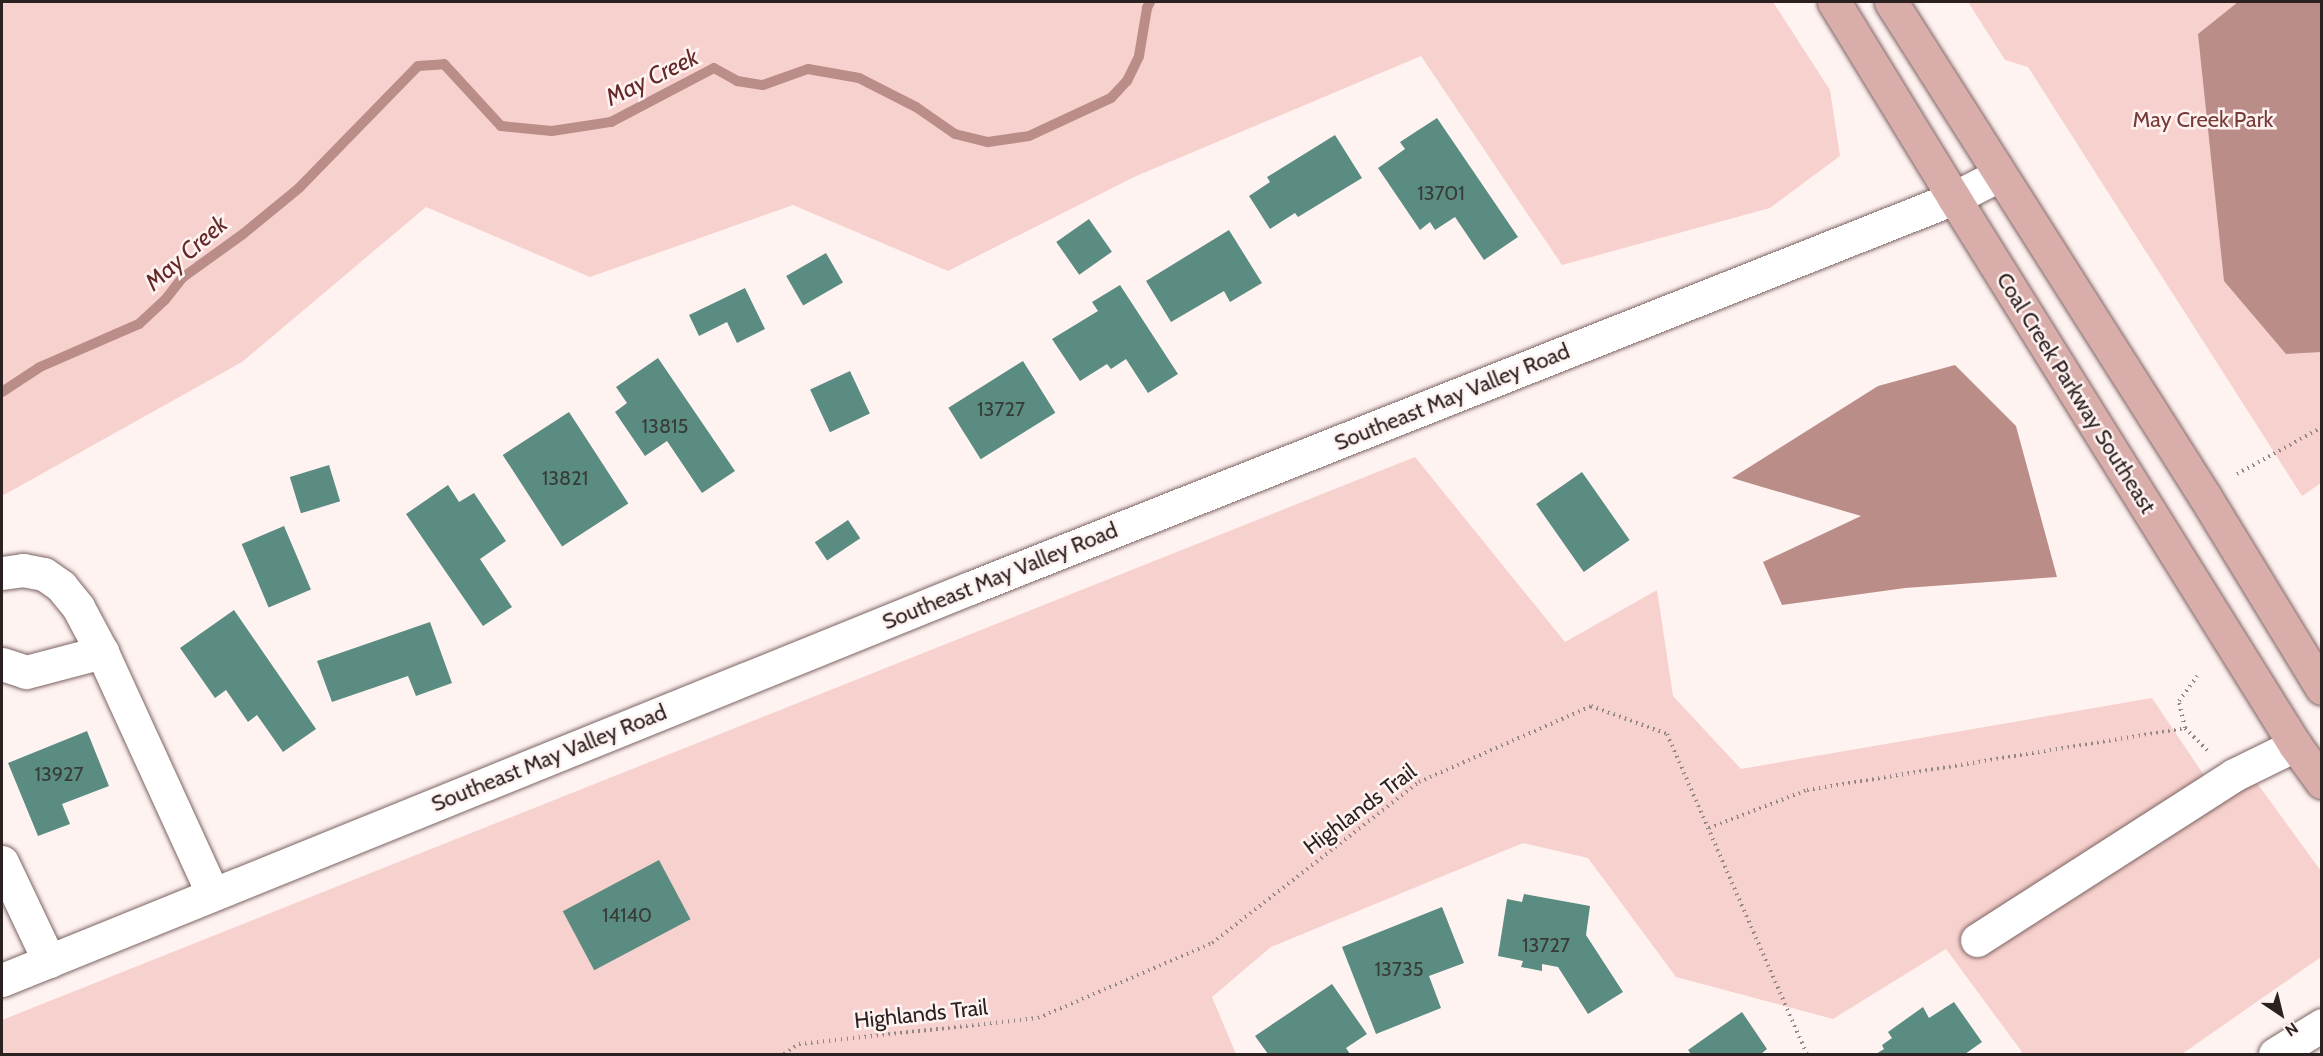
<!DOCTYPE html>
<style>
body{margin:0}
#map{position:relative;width:2323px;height:1056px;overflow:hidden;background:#fff3f2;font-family:Cabin,sans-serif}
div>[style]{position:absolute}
.green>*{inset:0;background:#f7d1cd}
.water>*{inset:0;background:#ba8d88}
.stream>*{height:10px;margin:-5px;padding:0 5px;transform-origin:5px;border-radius:5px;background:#ba8d88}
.building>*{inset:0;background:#5a8c81;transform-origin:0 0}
.path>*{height:4px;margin-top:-2px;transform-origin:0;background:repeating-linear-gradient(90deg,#928786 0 1.5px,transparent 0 6px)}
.roads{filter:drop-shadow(0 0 2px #7c6462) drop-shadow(0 0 2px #7c6462)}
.minor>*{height:33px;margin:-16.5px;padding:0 16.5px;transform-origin:16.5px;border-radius:16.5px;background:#fff}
.major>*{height:33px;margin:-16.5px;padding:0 16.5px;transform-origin:16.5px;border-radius:16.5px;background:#d9aeaa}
span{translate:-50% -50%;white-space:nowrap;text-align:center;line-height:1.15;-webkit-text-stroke:5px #fff3f2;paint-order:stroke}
.number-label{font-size:20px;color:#373c38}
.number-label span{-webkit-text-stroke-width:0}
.park-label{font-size:22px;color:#783a37}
.street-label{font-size:22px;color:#2b2120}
.water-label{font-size:24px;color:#642927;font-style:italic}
.frame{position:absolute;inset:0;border:3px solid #2b2120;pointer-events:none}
.north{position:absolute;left:2251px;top:984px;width:60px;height:60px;-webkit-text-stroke:4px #fff3f2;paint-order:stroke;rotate:145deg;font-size:16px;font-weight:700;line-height:24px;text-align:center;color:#2b2120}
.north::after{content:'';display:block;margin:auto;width:21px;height:27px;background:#2b2120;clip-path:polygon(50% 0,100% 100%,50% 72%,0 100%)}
</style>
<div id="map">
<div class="green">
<div style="clip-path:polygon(2px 2px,1773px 2px,1830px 90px,1840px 156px,1770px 208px,1562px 265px,1421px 56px,1134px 177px,948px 271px,793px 205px,590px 277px,426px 207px,242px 362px,2px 496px)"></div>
<div style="clip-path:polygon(1968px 2px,2321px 2px,2321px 483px,2302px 496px,2028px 67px,2005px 60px)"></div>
<div style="clip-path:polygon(1415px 457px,1565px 642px,1657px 590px,1673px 696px,1741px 769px,2152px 698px,2216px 793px,2257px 783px,2321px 871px,2321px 957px,2182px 1054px,2019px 1054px,2022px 1052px,1946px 949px,1833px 1019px,1676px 977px,1588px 858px,1523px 843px,1271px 947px,1212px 997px,1236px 1054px,2px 1054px,2px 1020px)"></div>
</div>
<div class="water">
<div style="clip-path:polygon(2238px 2px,2321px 2px,2321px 352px,2286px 354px,2224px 281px,2198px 34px)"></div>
<div style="clip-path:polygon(1955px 365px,2016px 426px,2057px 577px,1905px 588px,1782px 605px,1763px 562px,1861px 516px,1732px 478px,1878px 386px)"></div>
</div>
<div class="stream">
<div style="left:2px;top:392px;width:45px;rotate:-33.3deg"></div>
<div style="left:40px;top:367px;width:108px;rotate:-23.5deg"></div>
<div style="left:139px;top:324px;width:35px;rotate:-43deg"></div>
<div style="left:165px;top:300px;width:28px;rotate:-52deg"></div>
<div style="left:182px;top:278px;width:75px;rotate:-35.8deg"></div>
<div style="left:243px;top:234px;width:72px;rotate:-39.4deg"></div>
<div style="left:299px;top:188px;width:170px;rotate:-45.7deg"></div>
<div style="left:418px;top:66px;width:26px;rotate:-4deg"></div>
<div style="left:444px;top:64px;width:84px;rotate:47.4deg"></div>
<div style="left:501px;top:126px;width:51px;rotate:5.6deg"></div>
<div style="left:552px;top:131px;width:60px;rotate:-8.7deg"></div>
<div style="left:611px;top:122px;width:116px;rotate:-27.7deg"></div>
<div style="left:714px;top:68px;width:26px;rotate:29deg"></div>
<div style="left:737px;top:81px;width:26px;rotate:9deg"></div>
<div style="left:763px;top:85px;width:48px;rotate:-19.6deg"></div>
<div style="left:808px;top:69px;width:52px;rotate:10deg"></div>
<div style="left:859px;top:78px;width:64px;rotate:27deg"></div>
<div style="left:916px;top:107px;width:47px;rotate:34.7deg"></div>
<div style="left:955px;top:134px;width:34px;rotate:14deg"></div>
<div style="left:988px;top:142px;width:41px;rotate:-8.3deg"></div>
<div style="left:1029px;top:136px;width:90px;rotate:-24.9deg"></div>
<div style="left:1111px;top:98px;width:23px;rotate:-47deg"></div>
<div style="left:1127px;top:81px;width:28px;rotate:-64deg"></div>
<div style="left:1139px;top:56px;width:49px;rotate:-80.5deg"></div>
<div style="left:1147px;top:8px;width:7px;rotate:-63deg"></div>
</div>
<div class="building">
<div style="clip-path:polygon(1437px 118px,1518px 237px,1484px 260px,1455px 217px,1435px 230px,1430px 222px,1420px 230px,1378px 168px,1405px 149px,1400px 142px)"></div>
<div style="clip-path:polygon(1335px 135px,1362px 178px,1298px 217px,1295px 213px,1270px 229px,1249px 196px,1270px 182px,1267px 177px)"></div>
<div style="left:1089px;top:219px;width:40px;height:40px;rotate:55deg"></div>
<div style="clip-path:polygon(1229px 230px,1262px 283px,1230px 302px,1224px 291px,1171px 322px,1146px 281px)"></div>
<div style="left:826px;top:253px;width:34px;height:46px;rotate:60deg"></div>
<div style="clip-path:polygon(1120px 285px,1178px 374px,1148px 393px,1126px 359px,1111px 369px,1107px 364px,1080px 381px,1052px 339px,1098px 311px,1092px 302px)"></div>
<div style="clip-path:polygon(745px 288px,765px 329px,737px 343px,727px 322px,699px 336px,689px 315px)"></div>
<div style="clip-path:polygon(658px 358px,735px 471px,702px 493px,667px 441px,645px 456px,615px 412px,627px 403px,616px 387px)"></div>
<div style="left:1023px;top:361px;width:61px;height:88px;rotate:58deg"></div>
<div style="left:850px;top:371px;width:47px;height:44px;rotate:65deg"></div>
<div style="left:569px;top:412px;width:109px;height:79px;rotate:57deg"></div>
<div style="left:329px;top:465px;width:38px;height:41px;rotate:73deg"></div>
<div style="left:1582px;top:472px;width:83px;height:56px;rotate:55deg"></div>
<div style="clip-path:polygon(448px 485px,459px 502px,474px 493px,506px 541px,480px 559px,512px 607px,483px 626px,406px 514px)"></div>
<div style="left:848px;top:520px;width:22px;height:40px;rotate:56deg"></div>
<div style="left:284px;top:526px;width:69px;height:46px;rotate:67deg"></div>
<div style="clip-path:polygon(234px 610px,316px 729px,283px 752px,257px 715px,248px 722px,226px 690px,215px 698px,180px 648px)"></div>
<div style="clip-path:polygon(430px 622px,452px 683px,416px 696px,408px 676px,332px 702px,317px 661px)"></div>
<div style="clip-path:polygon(87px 731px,109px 786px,62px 804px,70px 824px,38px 836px,8px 763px)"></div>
<div style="left:659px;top:860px;width:67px;height:109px;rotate:62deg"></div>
<div style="clip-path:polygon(1524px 894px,1590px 906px,1586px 935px,1623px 992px,1588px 1014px,1558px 967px,1542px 964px,1542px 971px,1521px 967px,1523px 961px,1498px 956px,1507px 899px,1522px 902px)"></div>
<div style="clip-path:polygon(1442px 907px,1464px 963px,1429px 976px,1441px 1008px,1376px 1034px,1342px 947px)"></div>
<div style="clip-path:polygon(1332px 984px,1367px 1034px,1346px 1048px,1350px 1054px,1268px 1054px,1255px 1036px)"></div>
<div style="clip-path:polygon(1954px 1002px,1982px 1042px,1965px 1054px,1876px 1054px,1884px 1049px,1882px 1045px,1892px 1038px,1888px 1032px,1923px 1007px,1929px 1018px)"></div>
<div style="clip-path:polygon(1742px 1012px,1767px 1049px,1761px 1054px,1691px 1054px,1688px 1050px)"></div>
</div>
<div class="path">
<div style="left:2237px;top:474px;width:97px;rotate:-28.9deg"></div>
<div style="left:2185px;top:728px;width:28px;rotate:-103deg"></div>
<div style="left:2179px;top:701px;width:31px;rotate:-54deg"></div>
<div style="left:1709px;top:828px;width:105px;rotate:-21.2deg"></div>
<div style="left:1807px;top:790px;width:383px;rotate:-9.3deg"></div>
<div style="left:2185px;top:728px;width:34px;rotate:45deg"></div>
<div style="left:784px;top:1054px;width:18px;rotate:-34deg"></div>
<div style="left:799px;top:1044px;width:240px;rotate:-6.2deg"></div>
<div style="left:1038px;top:1018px;width:189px;rotate:-23.3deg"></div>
<div style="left:1212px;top:943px;width:262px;rotate:-37.9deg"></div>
<div style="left:1419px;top:782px;width:188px;rotate:-23.8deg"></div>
<div style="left:1591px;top:706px;width:81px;rotate:20.2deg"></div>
<div style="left:1667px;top:734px;width:349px;rotate:66.4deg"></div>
</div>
<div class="roads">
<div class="minor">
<div style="left:2px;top:573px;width:21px;rotate:-8deg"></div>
<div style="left:23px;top:570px;width:21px;rotate:11deg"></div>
<div style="left:44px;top:574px;width:21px;rotate:35deg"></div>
<div style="left:61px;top:586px;width:27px;rotate:51deg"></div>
<div style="left:78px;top:607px;width:51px;rotate:61.9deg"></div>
<div style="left:102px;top:652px;width:266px;rotate:65.4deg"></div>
<div style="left:2px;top:664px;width:25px;rotate:18deg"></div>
<div style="left:26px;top:672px;width:79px;rotate:-14.7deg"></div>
<div style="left:2px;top:862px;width:110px;rotate:64.6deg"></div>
<div style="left:1977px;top:940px;width:305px;rotate:-32.7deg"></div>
<div style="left:2234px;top:775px;width:68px;rotate:-26.2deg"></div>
<div style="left:2px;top:980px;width:1044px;rotate:-22.05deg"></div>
<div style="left:970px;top:588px;width:1058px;rotate:-21.62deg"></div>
<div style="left:1954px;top:198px;width:51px;rotate:-27.1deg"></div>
<div style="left:2275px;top:1054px;width:55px;rotate:-31.7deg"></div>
</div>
<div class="major">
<div style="left:1834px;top:2px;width:230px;rotate:58.5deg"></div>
<div style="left:1954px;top:198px;width:645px;rotate:58.06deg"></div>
<div style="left:2295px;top:745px;width:46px;rotate:53.9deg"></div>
<div style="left:1891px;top:2px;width:584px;rotate:57.59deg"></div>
<div style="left:2204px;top:495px;width:226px;rotate:58.6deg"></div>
</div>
</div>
<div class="number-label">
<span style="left:1441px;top:193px">13701</span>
<span style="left:1001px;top:409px">13727</span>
<span style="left:665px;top:426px">13815</span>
<span style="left:565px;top:478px">13821</span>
<span style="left:59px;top:774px">13927</span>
<span style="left:627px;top:915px">14140</span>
<span style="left:1546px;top:945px">13727</span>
<span style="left:1399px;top:969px">13735</span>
</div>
<div class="park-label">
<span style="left:2203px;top:120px">May Creek Park</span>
</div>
<div class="street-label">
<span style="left:2076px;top:393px;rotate:58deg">Coal Creek Parkway Southeast</span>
<span style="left:1452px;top:397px;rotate:-22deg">Southeast May Valley Road</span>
<span style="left:1000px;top:576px;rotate:-22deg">Southeast May Valley Road</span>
<span style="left:549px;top:758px;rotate:-22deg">Southeast May Valley Road</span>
<span style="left:1360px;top:809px;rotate:-37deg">Highlands Trail</span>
<span style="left:921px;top:1014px;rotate:-6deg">Highlands Trail</span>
</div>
<div class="water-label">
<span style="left:652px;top:77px;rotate:-26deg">May Creek</span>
<span style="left:186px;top:253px;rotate:-41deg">May Creek</span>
</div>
<div class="frame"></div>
<div class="north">N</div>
</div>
